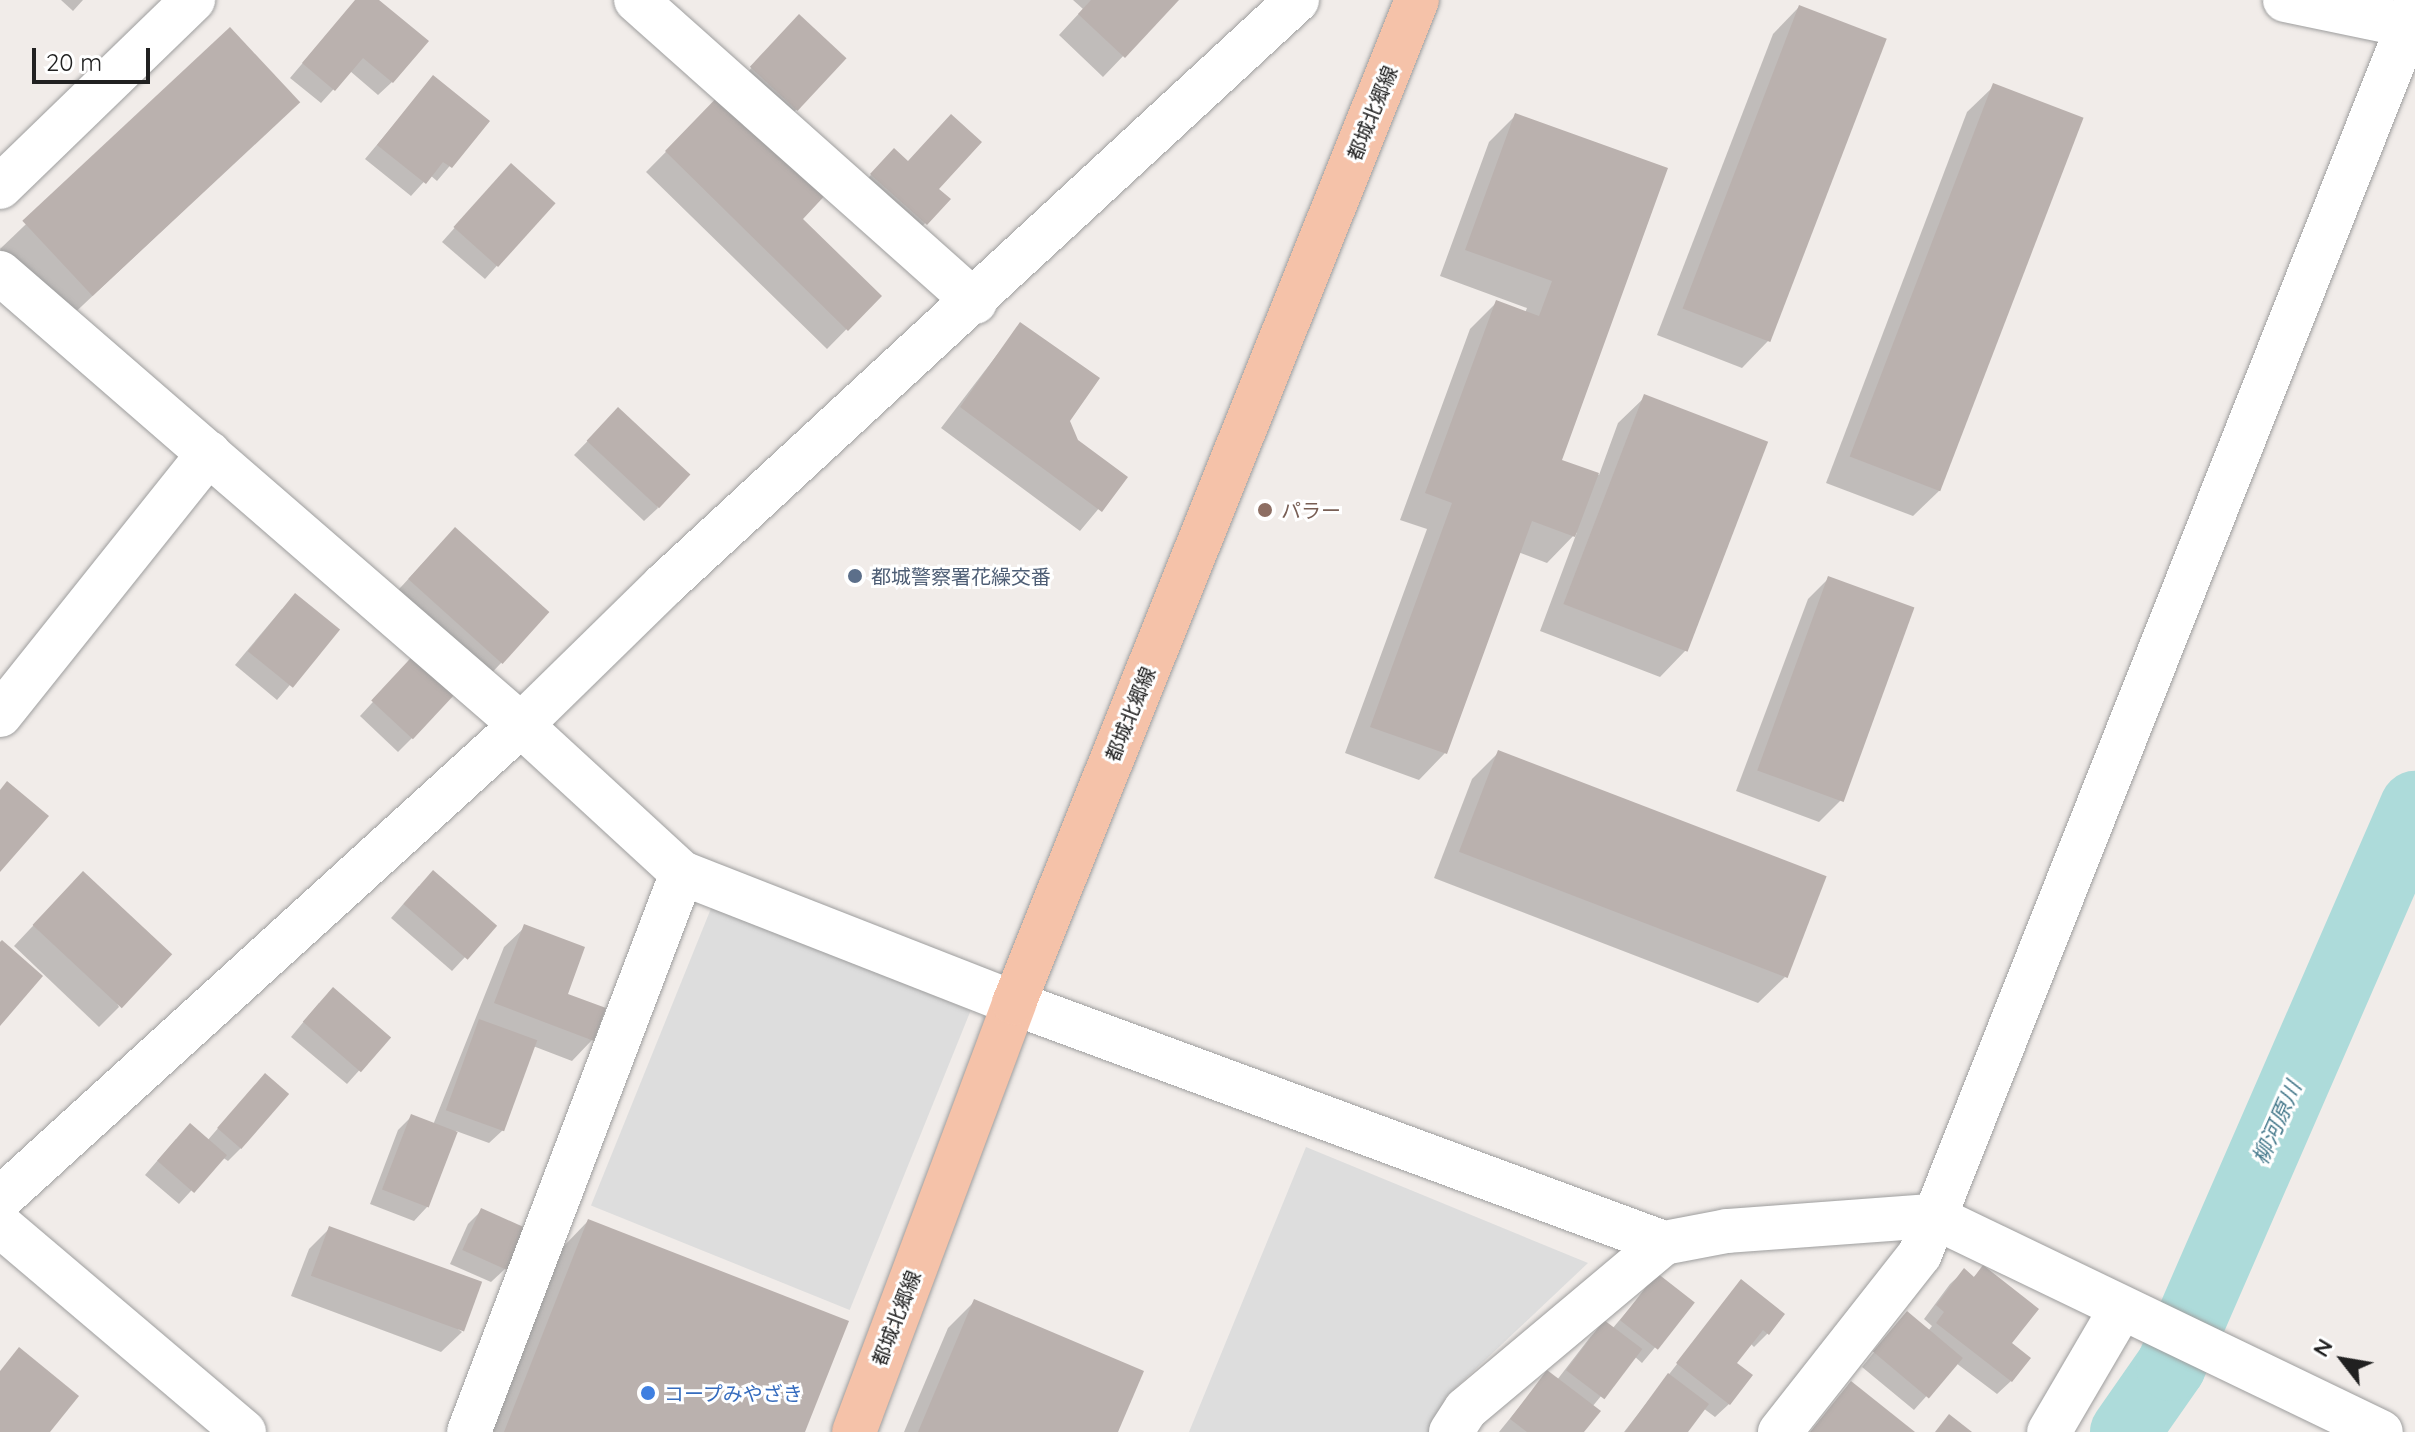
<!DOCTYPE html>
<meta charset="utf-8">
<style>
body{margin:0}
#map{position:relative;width:2415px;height:1432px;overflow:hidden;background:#f1ece9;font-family:Quicksand,"Noto Sans JP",sans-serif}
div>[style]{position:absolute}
.parking>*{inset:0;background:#ddd;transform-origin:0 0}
.shadow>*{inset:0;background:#0003}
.river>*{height:70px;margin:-35px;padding:0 35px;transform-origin:35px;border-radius:35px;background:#addbda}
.building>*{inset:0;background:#bab1ae;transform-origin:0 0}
.roads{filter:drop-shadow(0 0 2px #9e9e9e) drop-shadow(0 0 2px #9e9e9e)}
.minor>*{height:44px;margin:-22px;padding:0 22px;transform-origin:22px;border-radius:22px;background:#fff}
.major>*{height:44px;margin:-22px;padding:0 22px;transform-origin:22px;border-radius:22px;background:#f5c2a9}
.dots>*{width:22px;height:22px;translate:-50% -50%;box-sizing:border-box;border:4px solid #fff;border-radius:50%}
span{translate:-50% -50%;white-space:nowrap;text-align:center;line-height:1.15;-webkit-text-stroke:6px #fff;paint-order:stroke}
.street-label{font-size:20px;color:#212121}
.education-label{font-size:20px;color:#785e54}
.left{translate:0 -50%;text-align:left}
.service-label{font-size:20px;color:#4e5e75}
.shop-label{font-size:20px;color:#366cbe}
.water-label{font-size:22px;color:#477a8c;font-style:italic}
.north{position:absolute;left:2303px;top:1320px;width:80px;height:80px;-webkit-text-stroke:6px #fff;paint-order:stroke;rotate:301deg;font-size:22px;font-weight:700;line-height:32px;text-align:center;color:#212121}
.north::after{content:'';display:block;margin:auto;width:28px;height:36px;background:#212121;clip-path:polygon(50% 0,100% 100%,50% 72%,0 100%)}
.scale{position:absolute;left:32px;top:48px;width:118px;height:36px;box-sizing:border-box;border:4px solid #212121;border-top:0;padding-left:10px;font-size:24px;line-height:28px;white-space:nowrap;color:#212121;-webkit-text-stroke:6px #fff;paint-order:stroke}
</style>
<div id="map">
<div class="parking">
<div style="left:712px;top:906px;width:279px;height:323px;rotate:22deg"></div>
<div style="clip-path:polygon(1306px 1147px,1588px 1263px,1446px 1397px,1431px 1432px,1189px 1432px)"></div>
</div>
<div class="shadow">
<div style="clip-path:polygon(61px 0,83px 0,73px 11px)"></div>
<div style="clip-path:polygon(356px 0,376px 0,392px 82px,378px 95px,350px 71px,321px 103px,290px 78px)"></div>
<div style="clip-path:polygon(1073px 0,1177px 0,1103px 77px,1059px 35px,1083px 9px)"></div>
<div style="clip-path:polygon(1799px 7px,1768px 341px,1742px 368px,1657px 335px,1773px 34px)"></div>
<div style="clip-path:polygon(229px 30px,271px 128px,66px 321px,0 249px)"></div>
<div style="clip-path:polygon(785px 30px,844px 58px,784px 123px,739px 82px)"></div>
<div style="clip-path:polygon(433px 78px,487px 122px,437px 181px,430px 175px,411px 196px,365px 159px)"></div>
<div style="clip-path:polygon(1994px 86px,1940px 490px,1913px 516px,1826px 483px,1967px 112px)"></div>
<div style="clip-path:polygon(726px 91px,800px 219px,879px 296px,827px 349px,646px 172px)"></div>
<div style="clip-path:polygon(1516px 115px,1666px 170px,1559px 461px,1599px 475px,1618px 423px,1645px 397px,1686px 650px,1660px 677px,1540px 631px,1577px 532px,1547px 563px,1518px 552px,1445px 753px,1419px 780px,1345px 753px,1427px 529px,1400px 520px,1470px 329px,1496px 303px,1525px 313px,1527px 308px,1440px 276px,1489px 142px)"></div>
<div style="clip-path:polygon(881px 164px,948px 199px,912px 237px,858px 189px)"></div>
<div style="clip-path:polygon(498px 179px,553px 203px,485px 279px,442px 242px)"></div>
<div style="clip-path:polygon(1020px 325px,1077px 442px,1125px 477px,1080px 531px,941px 428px)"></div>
<div style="clip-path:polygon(618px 410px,658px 508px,644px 521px,574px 455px)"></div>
<div style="clip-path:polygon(435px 550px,502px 662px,482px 683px,389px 600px)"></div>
<div style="clip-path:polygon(1829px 578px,1840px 801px,1819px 822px,1736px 791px,1808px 599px)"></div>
<div style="clip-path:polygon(282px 609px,337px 630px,277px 700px,235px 665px)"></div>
<div style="clip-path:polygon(408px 664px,412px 738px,398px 752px,360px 716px)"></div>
<div style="clip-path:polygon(1498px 753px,1785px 977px,1758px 1003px,1434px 878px,1472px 779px)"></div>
<div style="clip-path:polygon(419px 886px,494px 926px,452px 971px,391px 918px)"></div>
<div style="clip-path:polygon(63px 894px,119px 1007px,99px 1027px,14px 946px)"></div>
<div style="clip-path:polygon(525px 927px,592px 1040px,572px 1061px,533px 1046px,503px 1130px,489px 1143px,456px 1131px,427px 1207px,414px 1221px,370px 1204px,398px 1130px,412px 1116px,433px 1125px,504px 947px)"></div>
<div style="clip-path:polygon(319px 1003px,389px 1037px,347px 1084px,291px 1037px)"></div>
<div style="clip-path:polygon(252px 1089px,286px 1095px,241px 1148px,228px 1161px,222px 1157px,179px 1204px,145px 1175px,176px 1139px,207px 1141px)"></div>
<div style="clip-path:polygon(482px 1210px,505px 1269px,491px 1282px,450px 1264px,468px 1224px)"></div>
<div style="clip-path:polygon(588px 1221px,803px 1432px,489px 1432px,562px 1248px)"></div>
<div style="clip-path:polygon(330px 1228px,462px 1332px,441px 1352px,291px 1296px,309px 1249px)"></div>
<div style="clip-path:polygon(1983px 1268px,2009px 1344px,2011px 1381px,1997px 1394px,1956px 1363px,1914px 1410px,1862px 1367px,1894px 1328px,1928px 1331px,1932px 1326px,1924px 1319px,1950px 1284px,1964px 1271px,1973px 1278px)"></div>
<div style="clip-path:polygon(1657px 1276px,1692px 1303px,1642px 1363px,1634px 1356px,1592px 1407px,1582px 1432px,1499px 1432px,1547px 1373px,1557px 1380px,1591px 1336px,1604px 1323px,1612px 1329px)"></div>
<div style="clip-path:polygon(1741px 1282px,1768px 1333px,1754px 1347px,1750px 1343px,1734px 1363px,1729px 1404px,1715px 1417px,1703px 1408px,1686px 1432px,1624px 1432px)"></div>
<div style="clip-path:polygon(974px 1302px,1116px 1432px,904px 1432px,948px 1328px)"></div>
</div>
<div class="river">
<div style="left:2125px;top:1432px;width:80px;rotate:-55.1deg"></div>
<div style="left:2171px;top:1366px;width:611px;rotate:-66.46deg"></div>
</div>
<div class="building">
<div style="clip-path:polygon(355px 0,379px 0,429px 41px,393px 83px,363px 58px,335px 91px,302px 63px)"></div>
<div style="clip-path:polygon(1091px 0,1179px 0,1125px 58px,1078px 14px)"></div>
<div style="left:1799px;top:5px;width:94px;height:325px;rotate:21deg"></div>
<div style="left:799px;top:14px;width:65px;height:72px;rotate:43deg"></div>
<div style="left:230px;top:27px;width:103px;height:284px;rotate:47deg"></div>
<div style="clip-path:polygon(433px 75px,490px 121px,452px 168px,443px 162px,426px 184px,377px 145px)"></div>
<div style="left:1993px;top:83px;width:97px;height:400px;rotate:21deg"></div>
<div style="clip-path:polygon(726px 88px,830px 190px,803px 219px,882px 296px,848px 331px,665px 151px)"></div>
<div style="clip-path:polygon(1515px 113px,1668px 168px,1562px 460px,1599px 473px,1575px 537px,1532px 521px,1447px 754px,1370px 727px,1452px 503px,1425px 493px,1496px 300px,1539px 316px,1552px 281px,1465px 250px)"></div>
<div style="clip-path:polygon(951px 114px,982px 142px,939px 189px,951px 199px,927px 225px,870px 174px,894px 148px,908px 161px)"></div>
<div style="left:511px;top:163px;width:60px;height:86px;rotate:42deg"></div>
<div style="clip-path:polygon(1020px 322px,1100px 378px,1070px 421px,1078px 440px,1128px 477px,1102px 512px,960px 407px)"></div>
<div style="left:1644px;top:394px;width:133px;height:225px;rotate:21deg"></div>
<div style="left:618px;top:407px;width:99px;height:46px;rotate:43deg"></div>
<div style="left:455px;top:527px;width:127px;height:70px;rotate:42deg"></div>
<div style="left:1828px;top:576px;width:92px;height:207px;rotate:20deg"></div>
<div style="left:295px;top:593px;width:58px;height:75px;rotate:39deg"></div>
<div style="left:421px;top:647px;width:57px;height:73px;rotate:43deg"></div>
<div style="left:1498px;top:750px;width:352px;height:109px;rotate:21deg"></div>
<div style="clip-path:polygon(7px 781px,49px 816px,0 872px,0 790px)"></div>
<div style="left:433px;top:870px;width:85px;height:45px;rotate:41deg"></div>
<div style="left:83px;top:871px;width:122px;height:74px;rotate:43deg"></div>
<div style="clip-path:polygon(524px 924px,585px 947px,568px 994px,606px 1008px,594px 1041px,494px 1003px)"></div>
<div style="clip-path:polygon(2px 940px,43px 976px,0 1026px,0 942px)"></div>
<div style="left:333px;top:987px;width:77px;height:46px;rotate:41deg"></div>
<div style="left:479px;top:1019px;width:62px;height:97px;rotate:20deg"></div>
<div style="left:265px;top:1073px;width:32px;height:73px;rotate:41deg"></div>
<div style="left:411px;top:1114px;width:50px;height:81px;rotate:21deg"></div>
<div style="left:190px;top:1123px;width:49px;height:50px;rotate:41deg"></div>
<div style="left:481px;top:1208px;width:49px;height:46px;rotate:24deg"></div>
<div style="clip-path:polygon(588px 1219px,849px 1321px,805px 1432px,504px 1432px)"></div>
<div style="left:329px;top:1226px;width:163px;height:53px;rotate:20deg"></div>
<div style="clip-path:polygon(1983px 1265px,2039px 1309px,2012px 1343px,2031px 1358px,2012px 1382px,1936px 1323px,1944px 1312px,1936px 1305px,1964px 1268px,1974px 1277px)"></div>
<div style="left:1657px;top:1273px;width:48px;height:60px;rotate:38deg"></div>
<div style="clip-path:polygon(1741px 1279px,1785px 1314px,1769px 1335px,1763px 1330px,1737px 1363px,1753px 1375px,1730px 1405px,1676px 1363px)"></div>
<div style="clip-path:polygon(974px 1299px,1144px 1371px,1118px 1432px,918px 1432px)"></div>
<div style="left:1907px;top:1311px;width:73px;height:53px;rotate:40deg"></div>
<div style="left:1604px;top:1320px;width:48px;height:63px;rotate:37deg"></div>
<div style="clip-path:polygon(19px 1347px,79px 1396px,50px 1432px,0 1432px,0 1371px)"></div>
<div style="clip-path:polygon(1547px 1370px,1601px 1411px,1584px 1432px,1527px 1432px,1510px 1419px)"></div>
<div style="clip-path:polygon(1668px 1373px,1709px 1404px,1688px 1432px,1625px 1432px)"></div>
<div style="clip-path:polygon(1851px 1381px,1915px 1432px,1810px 1432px)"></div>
<div style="clip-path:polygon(1949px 1414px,1972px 1432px,1935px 1432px)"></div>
</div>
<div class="roads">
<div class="minor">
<div style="left:636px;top:0;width:454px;rotate:41.7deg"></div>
<div style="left:2285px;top:0;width:133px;rotate:11.7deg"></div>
<div style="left:0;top:187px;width:269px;rotate:-44.1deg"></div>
<div style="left:0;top:273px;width:690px;rotate:40.94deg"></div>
<div style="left:521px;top:725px;width:219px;rotate:42.6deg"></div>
<div style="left:682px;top:873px;width:357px;rotate:21.4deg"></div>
<div style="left:1014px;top:1003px;width:693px;rotate:20.27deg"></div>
<div style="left:0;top:715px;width:335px;rotate:-51.4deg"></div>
<div style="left:0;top:1199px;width:704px;rotate:-42.3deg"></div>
<div style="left:521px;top:725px;width:200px;rotate:-44.4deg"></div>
<div style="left:664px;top:585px;width:862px;rotate:-42.74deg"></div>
<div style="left:0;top:1225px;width:320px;rotate:40.3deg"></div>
<div style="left:469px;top:1432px;width:598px;rotate:-69.14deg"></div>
<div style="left:1451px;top:1432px;width:27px;rotate:-57deg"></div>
<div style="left:1466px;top:1409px;width:258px;rotate:-40deg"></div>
<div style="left:1664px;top:1243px;width:64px;rotate:-10.8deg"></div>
<div style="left:1727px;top:1231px;width:206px;rotate:-4.2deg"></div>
<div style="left:1932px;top:1216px;width:498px;rotate:25.7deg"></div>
<div style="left:1780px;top:1432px;width:226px;rotate:-51.8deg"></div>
<div style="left:1920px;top:1254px;width:1341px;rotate:-68.33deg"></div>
<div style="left:2049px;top:1432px;width:143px;rotate:-59.7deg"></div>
</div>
<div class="major">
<div style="left:854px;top:1432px;width:458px;rotate:-69.5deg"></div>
<div style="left:1014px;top:1003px;width:1081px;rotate:-68.11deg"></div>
</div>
</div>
<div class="dots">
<div style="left:1265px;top:510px;background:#8d6e63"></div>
<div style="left:855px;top:576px;background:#5c6f8a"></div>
<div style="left:648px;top:1393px;background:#3f7fe0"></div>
</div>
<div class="street-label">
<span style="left:1372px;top:113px;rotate:-68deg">都城北郷線</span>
<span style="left:1130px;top:714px;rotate:-68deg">都城北郷線</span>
<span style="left:896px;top:1318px;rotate:-69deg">都城北郷線</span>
</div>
<div class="education-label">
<span class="left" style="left:1281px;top:510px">パラー</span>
</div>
<div class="service-label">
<span class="left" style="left:871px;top:576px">都城警察署花繰交番</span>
</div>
<div class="shop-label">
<span class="left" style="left:664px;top:1393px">コープみやざき</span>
</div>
<div class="water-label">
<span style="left:2277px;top:1123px;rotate:-66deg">柳河原川</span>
</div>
<div class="north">N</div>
<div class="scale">20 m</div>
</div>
